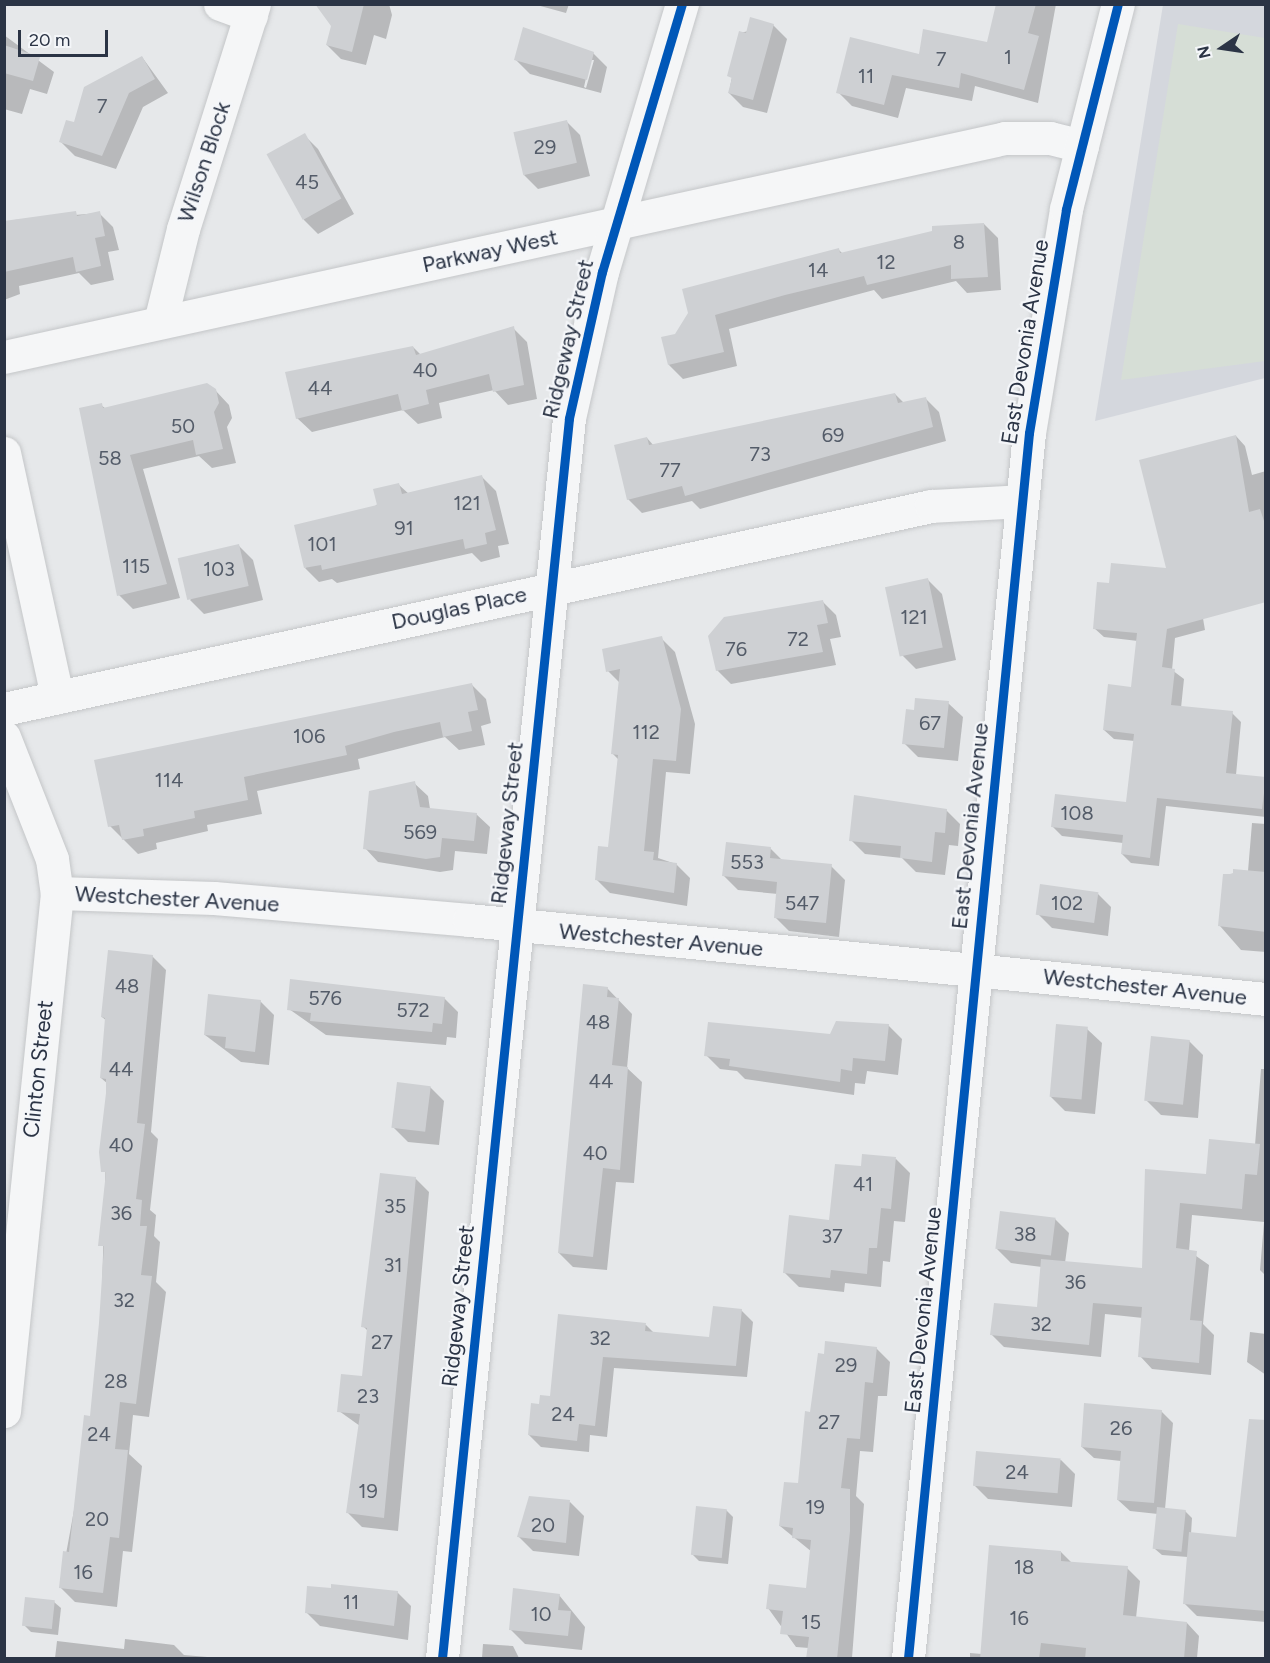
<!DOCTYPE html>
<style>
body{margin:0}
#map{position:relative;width:1270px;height:1663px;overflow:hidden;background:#e6e8ea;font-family:Figtree,sans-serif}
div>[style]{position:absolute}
.built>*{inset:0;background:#d4d7dd}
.green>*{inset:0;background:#d6ded6}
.shadow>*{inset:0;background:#0003}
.building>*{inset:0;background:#ced0d3;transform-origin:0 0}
.roads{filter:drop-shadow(0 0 2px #c4c6c8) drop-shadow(0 0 2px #c4c6c8)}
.minor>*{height:33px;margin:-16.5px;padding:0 16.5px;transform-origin:16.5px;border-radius:16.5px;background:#f5f6f7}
.cycleway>*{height:9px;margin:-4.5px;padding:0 4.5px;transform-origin:4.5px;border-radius:4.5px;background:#0057b8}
span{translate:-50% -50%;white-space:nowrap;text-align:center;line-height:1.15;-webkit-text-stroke:4.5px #f4f6f9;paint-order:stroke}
.number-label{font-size:20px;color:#545c69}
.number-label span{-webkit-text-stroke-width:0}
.street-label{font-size:22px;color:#2b3445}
.frame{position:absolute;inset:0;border:6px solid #2b3445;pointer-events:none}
.north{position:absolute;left:1192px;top:18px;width:60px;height:60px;-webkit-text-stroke:4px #f4f6f9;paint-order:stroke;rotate:257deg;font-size:16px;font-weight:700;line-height:24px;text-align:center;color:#2b3445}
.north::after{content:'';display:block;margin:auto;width:21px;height:27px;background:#2b3445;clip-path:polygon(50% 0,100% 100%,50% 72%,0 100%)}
.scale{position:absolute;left:18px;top:30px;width:90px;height:27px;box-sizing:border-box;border:3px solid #2b3445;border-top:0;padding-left:8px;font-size:18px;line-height:21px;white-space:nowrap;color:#2b3445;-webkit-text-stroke:4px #f4f6f9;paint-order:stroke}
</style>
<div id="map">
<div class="built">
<div style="clip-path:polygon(1163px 5px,1265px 5px,1265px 378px,1095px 421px)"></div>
</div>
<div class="green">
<div style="clip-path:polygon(1178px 24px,1265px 38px,1265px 361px,1121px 380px)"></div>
</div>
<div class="shadow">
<div style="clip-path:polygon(326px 4px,389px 4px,392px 15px,386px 39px,374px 35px,366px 65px,341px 59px,327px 45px,332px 26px)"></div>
<div style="clip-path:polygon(533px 4px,569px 4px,566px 13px)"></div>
<div style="clip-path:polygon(998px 4px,1056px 4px,1038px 103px,975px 86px,972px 101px,906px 88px,898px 118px,852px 106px,838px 92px,920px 56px,988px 43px)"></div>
<div style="clip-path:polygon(773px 25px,787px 39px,767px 113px,743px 107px,729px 93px,740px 33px)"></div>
<div style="clip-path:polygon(evenodd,524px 29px,593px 53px,607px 67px,601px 93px,530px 74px,516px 60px,524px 29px,590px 60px,594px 60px,586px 88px,584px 87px,590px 60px)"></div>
<div style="clip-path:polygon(4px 35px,54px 72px,47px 94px,30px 89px,22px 114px,4px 109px)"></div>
<div style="clip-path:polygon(142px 57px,168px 93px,143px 107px,116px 169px,75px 156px,61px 142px)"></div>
<div style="clip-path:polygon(566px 121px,580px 135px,590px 176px,538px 189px,524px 175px)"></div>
<div style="clip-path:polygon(304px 135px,318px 149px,354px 214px,318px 234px,304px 220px)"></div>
<div style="clip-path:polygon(99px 213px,113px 227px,119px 250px,108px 252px,114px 280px,91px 285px,79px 273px,19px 286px,20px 294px,4px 300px,4px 243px,14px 220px)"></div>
<div style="clip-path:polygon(984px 224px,998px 238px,1001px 290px,967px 293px,956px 281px,882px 299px,874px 290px,729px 329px,737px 366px,683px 379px,669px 365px,676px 335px,838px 249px,843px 254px)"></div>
<div style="clip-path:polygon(513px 328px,527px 342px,537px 399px,508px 405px,494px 390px,439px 403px,442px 418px,418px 424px,403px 410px,312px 432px,297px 418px,413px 347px,421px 355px)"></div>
<div style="clip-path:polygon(215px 390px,229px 405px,232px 418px,227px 427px,236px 463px,212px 468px,199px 456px,143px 469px,180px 598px,133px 609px,119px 595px,101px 405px,106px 409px)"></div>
<div style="clip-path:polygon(895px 394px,904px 403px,925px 398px,939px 412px,946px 441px,700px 509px,692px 501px,642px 513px,628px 499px,647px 438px,654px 446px)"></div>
<div style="clip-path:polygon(1236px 436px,1245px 446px,1252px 475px,1266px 471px,1266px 584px,1200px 601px,1205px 630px,1175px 638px,1172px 670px,1184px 679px,1181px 708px,1232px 713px,1241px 722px,1236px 775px,1266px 779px,1266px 817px,1166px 806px,1159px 866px,1131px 863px,1122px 854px,1123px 843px,1062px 836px,1053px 827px,1128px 803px,1135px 741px,1114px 739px,1104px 730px,1133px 688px,1138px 641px,1104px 637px,1094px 628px,1110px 585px,1168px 570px)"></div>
<div style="clip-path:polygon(482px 477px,496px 491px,509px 544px,498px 546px,500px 557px,481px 562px,472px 553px,337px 583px,332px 579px,319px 582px,305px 568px,399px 485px,409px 494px)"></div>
<div style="clip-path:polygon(239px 546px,253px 560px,263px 600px,204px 614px,190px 600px)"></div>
<div style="clip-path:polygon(928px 580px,942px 594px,956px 660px,916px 669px,902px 655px)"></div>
<div style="clip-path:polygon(822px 601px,836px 615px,841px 637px,830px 639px,836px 665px,731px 684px,717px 670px)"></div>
<div style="clip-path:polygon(661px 638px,675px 652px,695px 724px,690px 774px,666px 772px,658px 858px,676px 864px,690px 878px,687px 906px,610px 893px,596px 879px,609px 849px,619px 760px,613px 754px,620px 683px,608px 671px)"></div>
<div style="clip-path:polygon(472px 685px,486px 699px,491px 723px,481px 726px,485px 745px,459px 750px,445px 737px,358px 759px,360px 769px,257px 791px,262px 814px,207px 825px,208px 831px,156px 843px,157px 849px,138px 854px,110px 826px)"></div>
<div style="clip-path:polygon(948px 703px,963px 717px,958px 761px,918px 757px,904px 743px,915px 712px)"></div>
<div style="clip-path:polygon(414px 783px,428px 796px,430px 809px,476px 814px,490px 827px,487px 854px,455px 851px,453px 870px,440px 872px,378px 862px,365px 848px)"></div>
<div style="clip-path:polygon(946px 810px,960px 824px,958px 846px,949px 845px,945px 875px,916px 872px,902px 858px,865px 854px,851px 840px)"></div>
<div style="clip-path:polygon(1252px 823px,1266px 824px,1266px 952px,1241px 950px,1220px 926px,1224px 875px,1248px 871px)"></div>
<div style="clip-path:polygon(770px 848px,783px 861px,831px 866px,845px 880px,839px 937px,789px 931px,775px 917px,778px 894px,738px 890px,724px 876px)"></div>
<div style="clip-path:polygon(1097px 893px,1111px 907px,1108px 936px,1052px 928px,1038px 914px)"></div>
<div style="clip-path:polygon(152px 956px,166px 970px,151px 1132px,158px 1139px,150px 1210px,156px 1215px,154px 1236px,160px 1242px,156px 1282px,166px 1292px,149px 1417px,133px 1415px,129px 1454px,142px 1466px,132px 1552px,123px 1551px,117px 1607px,75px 1602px,60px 1587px,91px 1417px,101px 1323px,108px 1084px,101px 1078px,107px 1021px,102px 1017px)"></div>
<div style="clip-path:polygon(607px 988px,632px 1014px,627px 1068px,642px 1082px,634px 1183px,616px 1182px,607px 1270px,573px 1267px,559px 1253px)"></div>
<div style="clip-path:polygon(444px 998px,458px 1012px,456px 1038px,447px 1037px,446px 1045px,326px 1035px,289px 1009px)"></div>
<div style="clip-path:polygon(260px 1001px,274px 1015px,269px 1065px,241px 1062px,205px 1035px)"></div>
<div style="clip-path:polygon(888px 1025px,902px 1039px,898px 1075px,867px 1071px,865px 1084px,855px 1083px,854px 1095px,745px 1079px,737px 1071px,720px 1069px,706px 1055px)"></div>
<div style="clip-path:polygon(1087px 1029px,1102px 1043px,1095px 1114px,1065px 1111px,1051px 1097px)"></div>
<div style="clip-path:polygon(1189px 1041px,1203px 1055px,1198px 1118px,1161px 1115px,1147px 1101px)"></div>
<div style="clip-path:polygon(1261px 1069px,1266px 1069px,1266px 1276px,1260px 1270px,1264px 1222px,1192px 1215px,1189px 1251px,1209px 1265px,1203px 1324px,1214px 1335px,1211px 1375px,1152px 1369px,1140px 1356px,1143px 1318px,1105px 1314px,1101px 1357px,1004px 1347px,992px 1335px,1039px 1309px,1042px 1267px,1011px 1263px,997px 1249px,1055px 1219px,1069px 1233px,1065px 1263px,1144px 1270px,1146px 1171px,1208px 1176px,1255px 1145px)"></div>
<div style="clip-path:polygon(430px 1087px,444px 1101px,439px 1145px,408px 1142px,394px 1128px)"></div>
<div style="clip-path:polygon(896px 1159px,910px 1173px,905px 1222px,894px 1221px,890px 1262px,883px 1261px,881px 1287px,845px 1283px,844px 1292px,799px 1287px,785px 1273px,831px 1221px,862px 1168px)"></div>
<div style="clip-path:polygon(415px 1178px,429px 1192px,398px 1531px,362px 1527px,348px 1513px,360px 1426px,339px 1411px,364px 1377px,368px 1331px,363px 1326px)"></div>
<div style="clip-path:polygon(741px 1310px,753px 1322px,747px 1377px,614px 1368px,607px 1437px,590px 1435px,589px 1452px,541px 1447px,529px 1435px,540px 1406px,551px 1398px,559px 1316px,646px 1325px,654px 1333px,711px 1339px)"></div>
<div style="clip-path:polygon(1250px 1332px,1266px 1334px,1266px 1375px,1247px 1362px)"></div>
<div style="clip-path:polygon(876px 1348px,890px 1362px,887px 1396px,878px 1396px,873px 1452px,860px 1451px,856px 1496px,864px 1504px,852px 1658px,808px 1658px,809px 1648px,796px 1647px,768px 1608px,808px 1590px,812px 1552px,780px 1526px,800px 1485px,811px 1414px)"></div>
<div style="clip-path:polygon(1161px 1411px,1173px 1423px,1165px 1509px,1185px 1511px,1192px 1518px,1191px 1534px,1238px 1538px,1266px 1429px,1266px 1622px,1197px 1616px,1184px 1603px,1188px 1557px,1162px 1555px,1155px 1549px,1158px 1514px,1130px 1511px,1118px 1500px,1121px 1461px,1094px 1458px,1082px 1447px)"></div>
<div style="clip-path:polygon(1061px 1460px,1075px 1474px,1072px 1507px,988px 1499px,974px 1485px)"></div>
<div style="clip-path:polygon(570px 1502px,584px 1516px,579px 1556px,533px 1551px,519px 1537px)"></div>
<div style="clip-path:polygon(726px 1510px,733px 1517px,728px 1564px,699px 1561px,692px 1554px)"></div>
<div style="clip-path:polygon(1061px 1552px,1072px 1563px,1127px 1568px,1140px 1581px,1136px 1618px,1187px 1623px,1199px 1636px,1197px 1658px,970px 1658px,970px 1653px,982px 1654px)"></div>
<div style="clip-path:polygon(397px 1592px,411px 1606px,408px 1640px,320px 1626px,306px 1612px)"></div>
<div style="clip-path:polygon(559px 1595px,585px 1627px,582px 1650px,525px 1644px,511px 1630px)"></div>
<div style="clip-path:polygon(54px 1602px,61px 1608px,58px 1635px,31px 1632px,24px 1625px)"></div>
<div style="clip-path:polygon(125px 1639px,174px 1645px,184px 1655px,219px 1658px,55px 1658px,57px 1641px,124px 1649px)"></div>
<div style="clip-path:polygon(483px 1644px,513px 1646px,519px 1658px,482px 1658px)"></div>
</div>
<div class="building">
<div style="clip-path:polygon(315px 4px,364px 4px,352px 52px,326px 45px,331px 26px)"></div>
<div style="clip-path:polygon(996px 4px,1036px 4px,1028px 33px,1039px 36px,1024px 90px,961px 73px,959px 88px,892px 75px,884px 105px,836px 93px,850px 37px,919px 54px,923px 29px,987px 42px)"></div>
<div style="clip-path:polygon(750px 17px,774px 24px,753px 100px,728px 93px,732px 78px,727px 76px,739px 31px,746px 33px)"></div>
<div style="clip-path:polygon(523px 27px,594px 52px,587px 80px,514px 60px)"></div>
<div style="clip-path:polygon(4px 45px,40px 57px,33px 81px,4px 73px)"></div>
<div style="clip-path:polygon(142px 56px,155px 79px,129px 93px,102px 156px,59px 142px,66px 120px,74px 122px,84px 87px)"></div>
<div style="left:567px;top:120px;width:44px;height:55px;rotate:77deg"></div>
<div style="left:305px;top:133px;width:75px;height:44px;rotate:61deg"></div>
<div style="clip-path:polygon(76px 211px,77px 216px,100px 211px,105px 236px,95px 238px,101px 266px,76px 272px,73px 257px,4px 272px,4px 221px)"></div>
<div style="clip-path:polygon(984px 223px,988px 277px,951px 279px,951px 265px,867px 285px,864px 276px,785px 295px,715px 315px,724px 352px,668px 365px,661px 337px,675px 334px,688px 313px,682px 289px,839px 248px,840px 253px,932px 231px,932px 226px)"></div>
<div style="clip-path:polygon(514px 326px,524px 385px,493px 392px,489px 374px,426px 390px,429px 404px,402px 411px,398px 394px,296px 419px,285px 372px,413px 346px,416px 355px)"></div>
<div style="clip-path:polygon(207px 383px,216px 389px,219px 403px,214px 412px,223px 449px,196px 455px,193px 440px,130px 455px,167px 584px,117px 596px,79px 408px,102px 403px,103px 408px)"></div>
<div style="clip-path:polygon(895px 393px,898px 403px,926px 397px,933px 427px,685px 496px,682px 486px,627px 500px,614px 445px,647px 437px,649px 445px)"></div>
<div style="clip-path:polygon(1236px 435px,1249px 512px,1260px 509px,1266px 527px,1266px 602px,1167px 629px,1162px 667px,1175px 669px,1171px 705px,1233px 711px,1226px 773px,1266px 777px,1262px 809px,1157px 798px,1150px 858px,1121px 854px,1123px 835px,1051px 827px,1055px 794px,1126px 802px,1134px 734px,1103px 730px,1108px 684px,1131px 687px,1137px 633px,1093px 629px,1097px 582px,1109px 583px,1111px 563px,1166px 568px,1139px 460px)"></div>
<div style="clip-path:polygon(482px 475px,496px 530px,485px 533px,487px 544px,465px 549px,463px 539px,322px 570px,321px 565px,304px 568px,294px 525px,377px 505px,373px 489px,399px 483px,402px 494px)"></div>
<div style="left:239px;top:544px;width:43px;height:63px;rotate:77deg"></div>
<div style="left:928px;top:578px;width:71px;height:44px;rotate:78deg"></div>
<div style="clip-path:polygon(823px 600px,828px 623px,817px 625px,823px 652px,716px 671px,708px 636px,724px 617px)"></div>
<div style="clip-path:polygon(662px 636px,681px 709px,676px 761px,653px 759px,644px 851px,654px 852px,653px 860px,677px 863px,674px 893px,595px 880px,598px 846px,608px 847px,618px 755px,611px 754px,620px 669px,606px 672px,602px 649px)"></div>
<div style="clip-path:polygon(472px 683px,478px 710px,468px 712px,472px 731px,443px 737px,440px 722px,394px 732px,345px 746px,347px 755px,244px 777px,248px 800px,194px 811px,195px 818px,143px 829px,144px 836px,122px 840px,119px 825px,108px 827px,94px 760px)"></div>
<div style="clip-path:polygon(915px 698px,949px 701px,944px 748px,902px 744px,906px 709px,914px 710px)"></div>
<div style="clip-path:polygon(415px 781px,420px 807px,477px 813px,474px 841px,442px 838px,440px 857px,426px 859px,363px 849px,369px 791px)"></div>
<div style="clip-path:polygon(854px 795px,947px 809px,945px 833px,935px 832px,932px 862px,900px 858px,901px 846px,849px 841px)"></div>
<div style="clip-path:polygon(726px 842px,771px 847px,770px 858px,832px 864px,826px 923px,774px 918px,777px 882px,722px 876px)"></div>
<div style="clip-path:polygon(1233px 869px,1266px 872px,1266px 932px,1218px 926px,1223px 874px,1233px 874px)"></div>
<div style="left:1040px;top:884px;width:59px;height:31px;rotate:8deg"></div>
<div style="clip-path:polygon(108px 950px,153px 955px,137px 1123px,145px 1124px,136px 1199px,142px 1200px,140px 1226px,147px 1226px,141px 1275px,152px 1276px,136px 1404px,120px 1402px,115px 1449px,128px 1450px,119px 1538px,110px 1537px,103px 1593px,59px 1588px,63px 1551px,69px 1552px,84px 1415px,90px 1416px,99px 1323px,104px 1246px,98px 1246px,106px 1172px,101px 1172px,99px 1152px,106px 1093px,106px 1079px,100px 1078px,105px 1018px,101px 1017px)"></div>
<div style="clip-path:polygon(290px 979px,445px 997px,442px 1024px,433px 1023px,432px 1032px,310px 1021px,311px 1013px,287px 1010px)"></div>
<div style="clip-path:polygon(583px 984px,608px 987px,607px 997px,619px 998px,612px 1065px,628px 1067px,620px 1170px,603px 1168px,593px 1257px,558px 1253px)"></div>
<div style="clip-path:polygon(208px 994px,261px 1000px,255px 1052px,225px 1048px,226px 1037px,204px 1035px)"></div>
<div style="clip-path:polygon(836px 1021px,889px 1024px,885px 1061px,853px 1058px,852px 1071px,841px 1069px,840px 1082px,729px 1066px,730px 1059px,704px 1056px,708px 1022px,830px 1034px)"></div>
<div style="left:1056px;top:1024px;width:32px;height:73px;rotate:5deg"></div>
<div style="left:1151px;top:1036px;width:39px;height:65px;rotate:6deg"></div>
<div style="left:397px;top:1082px;width:34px;height:46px;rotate:7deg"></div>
<div style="clip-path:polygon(1209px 1139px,1260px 1144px,1257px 1175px,1245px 1174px,1242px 1209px,1180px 1203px,1176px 1248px,1197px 1251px,1190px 1320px,1202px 1321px,1199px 1363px,1138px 1357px,1142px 1307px,1093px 1303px,1089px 1345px,990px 1335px,994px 1303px,1037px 1307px,1041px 1259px,1142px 1268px,1145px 1169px,1206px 1174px)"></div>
<div style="clip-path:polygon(862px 1154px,896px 1157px,891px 1209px,881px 1208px,877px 1248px,869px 1248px,867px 1274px,831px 1270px,830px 1278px,783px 1273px,789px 1215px,829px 1220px,835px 1164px,861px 1166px)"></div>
<div style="clip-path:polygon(380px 1173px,416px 1177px,384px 1518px,346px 1513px,360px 1414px,337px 1412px,341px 1374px,362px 1376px,367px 1328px,361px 1327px)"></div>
<div style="left:1000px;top:1211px;width:56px;height:38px;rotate:7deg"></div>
<div style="clip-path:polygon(713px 1306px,742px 1309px,736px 1366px,603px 1357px,595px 1426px,579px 1424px,577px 1441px,528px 1435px,531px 1403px,539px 1404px,540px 1395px,550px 1396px,558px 1314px,646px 1323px,645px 1331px,709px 1337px)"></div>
<div style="clip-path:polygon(825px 1341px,877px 1347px,873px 1383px,865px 1382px,860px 1439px,847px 1438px,841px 1488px,850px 1489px,850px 1531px,837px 1659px,806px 1659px,809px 1637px,780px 1634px,783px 1611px,766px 1609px,769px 1584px,806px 1588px,811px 1540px,792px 1538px,793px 1528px,779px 1526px,784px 1482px,798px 1483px,805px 1411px,810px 1412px,818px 1353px,824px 1354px)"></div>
<div style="clip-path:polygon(1084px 1403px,1162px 1410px,1154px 1503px,1117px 1500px,1121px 1451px,1081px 1447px)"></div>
<div style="clip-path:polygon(1249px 1419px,1266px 1420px,1266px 1611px,1183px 1604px,1189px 1532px,1236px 1537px)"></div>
<div style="left:976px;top:1451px;width:85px;height:35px;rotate:5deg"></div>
<div style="clip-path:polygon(529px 1496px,570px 1500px,566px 1543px,517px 1537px)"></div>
<div style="left:696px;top:1506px;width:31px;height:49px;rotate:6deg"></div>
<div style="left:1157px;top:1507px;width:29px;height:42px;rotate:6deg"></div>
<div style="clip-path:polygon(989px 1545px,1061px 1551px,1061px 1561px,1128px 1566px,1123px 1615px,1187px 1622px,1184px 1659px,1085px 1659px,1086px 1648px,1041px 1643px,1039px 1659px,980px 1659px)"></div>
<div style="clip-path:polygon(331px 1584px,398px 1591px,394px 1626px,305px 1613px,307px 1586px,331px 1588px)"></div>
<div style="clip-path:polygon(513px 1588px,560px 1594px,558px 1610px,571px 1611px,568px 1636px,509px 1630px)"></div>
<div style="left:25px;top:1597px;width:30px;height:29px;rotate:6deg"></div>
</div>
<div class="roads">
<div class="minor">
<div style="left:220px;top:4px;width:33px;rotate:20deg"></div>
<div style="left:160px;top:322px;width:96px;rotate:-76.1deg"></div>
<div style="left:183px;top:229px;width:236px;rotate:-72.5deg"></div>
<div style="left:4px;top:357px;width:1025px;rotate:-12.34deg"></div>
<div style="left:1005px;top:138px;width:45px"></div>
<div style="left:1050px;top:138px;width:33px;rotate:14deg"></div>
<div style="left:4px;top:453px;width:250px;rotate:77.7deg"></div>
<div style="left:4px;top:709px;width:949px;rotate:-12.35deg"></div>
<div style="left:931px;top:506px;width:91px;rotate:-3.1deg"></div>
<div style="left:4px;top:737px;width:131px;rotate:68.5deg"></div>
<div style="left:52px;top:859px;width:34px;rotate:82deg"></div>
<div style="left:57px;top:893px;width:521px;rotate:95.84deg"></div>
<div style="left:57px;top:893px;width:157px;rotate:1.8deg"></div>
<div style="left:214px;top:898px;width:256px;rotate:4.9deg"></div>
<div style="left:469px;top:920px;width:801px;rotate:5.66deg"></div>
<div style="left:442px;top:1658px;width:1246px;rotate:-84.15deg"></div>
<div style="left:569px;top:418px;width:150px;rotate:-77.3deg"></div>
<div style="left:602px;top:272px;width:280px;rotate:-73.4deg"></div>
<div style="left:908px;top:1658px;width:1231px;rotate:-84.36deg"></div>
<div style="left:1029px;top:433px;width:227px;rotate:-80.6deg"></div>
<div style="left:1066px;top:209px;width:211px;rotate:-75.8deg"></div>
</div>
</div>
<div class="cycleway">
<div style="left:442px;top:1658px;width:1246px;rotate:-84.15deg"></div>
<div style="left:569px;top:418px;width:150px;rotate:-77.3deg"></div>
<div style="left:602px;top:272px;width:280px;rotate:-73.4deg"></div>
<div style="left:908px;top:1658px;width:1231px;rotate:-84.36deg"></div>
<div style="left:1029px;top:433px;width:227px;rotate:-80.6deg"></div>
<div style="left:1066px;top:209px;width:211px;rotate:-75.8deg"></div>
</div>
<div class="number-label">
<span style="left:1008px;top:57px">1</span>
<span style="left:941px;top:59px">7</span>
<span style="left:866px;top:76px">11</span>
<span style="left:102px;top:106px">7</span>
<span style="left:545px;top:147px">29</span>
<span style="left:307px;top:182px">45</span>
<span style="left:959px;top:242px">8</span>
<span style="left:886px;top:262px">12</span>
<span style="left:818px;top:270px">14</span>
<span style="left:425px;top:370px">40</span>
<span style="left:320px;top:388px">44</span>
<span style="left:183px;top:426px">50</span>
<span style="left:833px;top:435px">69</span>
<span style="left:760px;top:454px">73</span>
<span style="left:110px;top:458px">58</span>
<span style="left:670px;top:470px">77</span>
<span style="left:467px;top:503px">121</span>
<span style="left:404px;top:528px">91</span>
<span style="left:322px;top:544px">101</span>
<span style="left:136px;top:566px">115</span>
<span style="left:219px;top:569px">103</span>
<span style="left:914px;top:617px">121</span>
<span style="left:798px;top:639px">72</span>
<span style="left:736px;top:649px">76</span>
<span style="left:930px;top:723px">67</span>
<span style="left:646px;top:732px">112</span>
<span style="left:309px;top:736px">106</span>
<span style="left:169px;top:780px">114</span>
<span style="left:1077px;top:813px">108</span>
<span style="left:420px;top:832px">569</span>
<span style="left:747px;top:862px">553</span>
<span style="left:802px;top:903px">547</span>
<span style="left:1067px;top:903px">102</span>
<span style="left:127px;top:986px">48</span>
<span style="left:325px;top:998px">576</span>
<span style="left:413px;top:1010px">572</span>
<span style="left:598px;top:1022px">48</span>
<span style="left:121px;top:1069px">44</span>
<span style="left:601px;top:1081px">44</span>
<span style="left:121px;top:1145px">40</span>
<span style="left:595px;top:1153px">40</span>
<span style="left:863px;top:1184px">41</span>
<span style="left:395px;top:1206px">35</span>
<span style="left:121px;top:1213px">36</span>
<span style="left:1025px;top:1234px">38</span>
<span style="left:832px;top:1236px">37</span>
<span style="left:393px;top:1265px">31</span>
<span style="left:1075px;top:1282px">36</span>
<span style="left:124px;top:1300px">32</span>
<span style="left:1041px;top:1324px">32</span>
<span style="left:600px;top:1338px">32</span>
<span style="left:382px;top:1342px">27</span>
<span style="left:846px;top:1365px">29</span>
<span style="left:116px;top:1381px">28</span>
<span style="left:368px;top:1396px">23</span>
<span style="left:563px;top:1414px">24</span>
<span style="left:829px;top:1422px">27</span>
<span style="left:1121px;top:1428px">26</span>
<span style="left:99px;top:1434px">24</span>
<span style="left:1017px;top:1472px">24</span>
<span style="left:368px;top:1491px">19</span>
<span style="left:815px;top:1507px">19</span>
<span style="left:97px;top:1519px">20</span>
<span style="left:543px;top:1525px">20</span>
<span style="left:1024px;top:1567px">18</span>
<span style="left:83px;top:1572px">16</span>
<span style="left:351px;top:1602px">11</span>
<span style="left:541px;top:1614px">10</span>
<span style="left:1019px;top:1618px">16</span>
<span style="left:811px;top:1622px">15</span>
</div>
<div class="street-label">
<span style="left:204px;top:162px;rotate:-72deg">Wilson Block</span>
<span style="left:490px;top:251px;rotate:-12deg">Parkway West</span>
<span style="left:568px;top:339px;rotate:-77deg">Ridgeway Street</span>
<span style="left:1025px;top:342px;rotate:-81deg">East Devonia Avenue</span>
<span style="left:459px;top:608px;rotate:-12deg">Douglas Place</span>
<span style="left:507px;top:823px;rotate:-84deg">Ridgeway Street</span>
<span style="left:970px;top:826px;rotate:-84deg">East Devonia Avenue</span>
<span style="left:177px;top:899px;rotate:3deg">Westchester Avenue</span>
<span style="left:661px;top:940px;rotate:5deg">Westchester Avenue</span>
<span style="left:1145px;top:987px;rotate:6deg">Westchester Avenue</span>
<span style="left:38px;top:1069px;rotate:-84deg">Clinton Street</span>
<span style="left:458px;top:1306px;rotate:-84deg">Ridgeway Street</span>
<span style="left:923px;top:1310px;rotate:-84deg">East Devonia Avenue</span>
</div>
<div class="frame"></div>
<div class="north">N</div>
<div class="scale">20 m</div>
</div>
